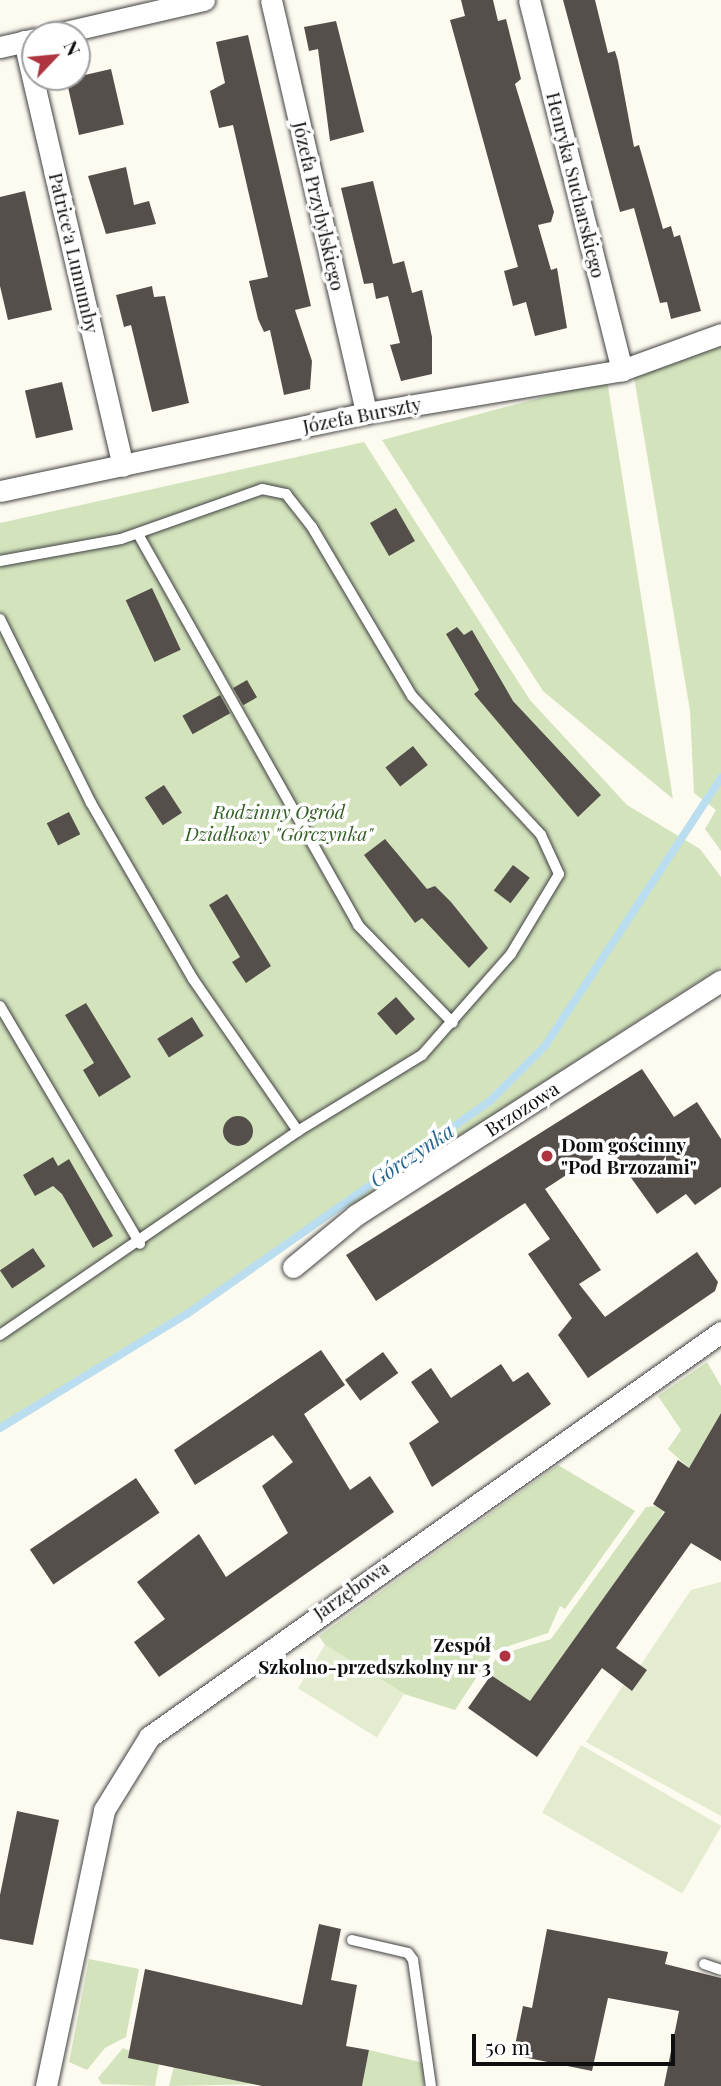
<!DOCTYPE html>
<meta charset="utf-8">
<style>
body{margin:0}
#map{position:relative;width:721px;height:2086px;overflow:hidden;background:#fdfaf0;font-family:"Playfair Display",serif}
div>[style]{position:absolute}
.green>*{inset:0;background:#d3e4bd}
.pitch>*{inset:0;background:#e3ecce;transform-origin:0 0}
.stream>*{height:8px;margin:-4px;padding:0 4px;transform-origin:4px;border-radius:4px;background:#badeef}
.building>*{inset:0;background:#554f4b;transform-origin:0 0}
.round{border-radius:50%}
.roads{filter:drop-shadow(0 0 2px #414141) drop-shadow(0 0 2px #414141)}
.service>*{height:10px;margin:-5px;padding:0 5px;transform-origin:5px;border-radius:5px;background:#fff}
.minor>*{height:21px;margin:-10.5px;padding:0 10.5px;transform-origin:10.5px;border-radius:10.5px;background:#fff}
.dots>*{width:19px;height:19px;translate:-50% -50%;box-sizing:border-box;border:4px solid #fff;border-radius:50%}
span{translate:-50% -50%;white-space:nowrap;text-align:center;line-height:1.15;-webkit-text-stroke:7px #fff;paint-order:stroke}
.street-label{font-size:19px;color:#0e0e0e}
.park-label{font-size:19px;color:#335e25;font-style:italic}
.poi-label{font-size:19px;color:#0e0e0e;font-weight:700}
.left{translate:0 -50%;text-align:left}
.right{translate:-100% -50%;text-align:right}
.water-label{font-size:21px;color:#256792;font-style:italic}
.north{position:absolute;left:21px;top:21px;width:70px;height:70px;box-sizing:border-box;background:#fff;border:2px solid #9f9f9f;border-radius:50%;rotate:64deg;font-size:19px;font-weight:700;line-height:28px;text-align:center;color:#0e0e0e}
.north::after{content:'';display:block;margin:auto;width:24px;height:32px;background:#ae3540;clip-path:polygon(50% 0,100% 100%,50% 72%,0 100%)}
.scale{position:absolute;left:472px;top:2034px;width:203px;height:32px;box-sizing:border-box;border:4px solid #0e0e0e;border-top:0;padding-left:9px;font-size:21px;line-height:24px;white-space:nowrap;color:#0e0e0e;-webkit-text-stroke:5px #fff;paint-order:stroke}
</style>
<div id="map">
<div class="green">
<div style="clip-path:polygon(721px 346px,721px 851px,705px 829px,716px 810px,694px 793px,690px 711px,634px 377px)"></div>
<div style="clip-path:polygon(607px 380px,673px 799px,543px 691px,382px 440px)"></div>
<div style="clip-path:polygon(364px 442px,530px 700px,627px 805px,700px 849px,721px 877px,721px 967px,356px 1203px,313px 1223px,187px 1314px,0 1428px,0 523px)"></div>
<div style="clip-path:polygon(707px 1362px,721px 1386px,721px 1413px,689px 1468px,668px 1449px,681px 1430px,658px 1396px)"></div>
<div style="clip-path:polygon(558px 1465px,635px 1511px,565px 1609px,560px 1606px,548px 1633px,494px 1651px,455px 1710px,404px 1694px,325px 1645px,319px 1636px)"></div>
<div style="clip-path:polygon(656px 1506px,664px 1511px,658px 1522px,530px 1701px,493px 1676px,490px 1668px,498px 1655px,551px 1639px,646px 1507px)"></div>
<div style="clip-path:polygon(89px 1959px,139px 1969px,126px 2037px,105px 2048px,87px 2070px,69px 2062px)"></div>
<div style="clip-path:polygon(123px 2048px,159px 2064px,155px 2086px,102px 2084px,98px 2078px)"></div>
<div style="clip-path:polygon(369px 2050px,424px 2063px,424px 2086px,362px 2086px)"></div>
<div style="clip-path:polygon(174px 2066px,262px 2084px,169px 2086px)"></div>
</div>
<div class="pitch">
<div style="clip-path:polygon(721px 1582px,721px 1816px,586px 1742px,624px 1684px,633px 1690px,646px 1671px,640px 1666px,691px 1590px)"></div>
<div style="left:325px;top:1645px;width:93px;height:51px;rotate:32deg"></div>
<div style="left:581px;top:1745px;width:162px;height:78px;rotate:30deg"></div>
</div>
<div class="stream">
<div style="left:0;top:1428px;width:219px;rotate:-31.4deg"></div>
<div style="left:187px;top:1314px;width:372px;rotate:-35.1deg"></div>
<div style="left:491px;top:1100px;width:76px;rotate:-45deg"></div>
<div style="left:545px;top:1046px;width:321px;rotate:-56.7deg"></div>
</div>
<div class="building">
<div style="clip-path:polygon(461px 0,493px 0,498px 21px,506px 19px,521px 79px,515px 84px,554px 212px,551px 222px,538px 225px,551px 270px,557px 268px,567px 328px,535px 336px,526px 302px,513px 306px,504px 271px,518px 267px,450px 20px,465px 16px)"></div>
<div style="clip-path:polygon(563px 0,595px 0,608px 53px,615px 51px,618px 61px,634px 147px,639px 145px,663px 229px,671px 226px,674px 237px,680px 235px,701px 311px,671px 319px,667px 302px,660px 303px,634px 208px,620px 212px)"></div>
<div style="clip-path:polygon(336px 21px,364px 132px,330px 141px,318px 49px,309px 51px,304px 27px)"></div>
<div style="clip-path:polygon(248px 35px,311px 306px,295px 310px,312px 361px,310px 389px,284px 395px,270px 330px,264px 332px,258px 319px,249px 281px,268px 277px,233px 125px,219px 128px,210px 91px,225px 83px,216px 42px)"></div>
<div style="left:111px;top:69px;width:57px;height:46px;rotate:77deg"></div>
<div style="clip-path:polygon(126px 167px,134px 205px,149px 201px,156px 224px,106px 234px,88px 176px)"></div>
<div style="clip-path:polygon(373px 181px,393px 264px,404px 261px,412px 293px,422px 290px,432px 337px,432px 374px,401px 381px,390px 345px,400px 343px,388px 296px,376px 299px,373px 283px,364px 284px,341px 188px)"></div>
<div style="clip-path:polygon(25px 191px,52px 310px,8px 320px,0 286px,0 197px)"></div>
<div style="clip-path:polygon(152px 286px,154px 297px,165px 296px,189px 403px,152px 412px,131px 325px,124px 327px,116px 295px)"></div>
<div style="left:62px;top:382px;width:49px;height:38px;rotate:77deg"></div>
<div style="left:396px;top:508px;width:38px;height:30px;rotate:60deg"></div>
<div style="left:152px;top:588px;width:68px;height:29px;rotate:65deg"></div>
<div style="clip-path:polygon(457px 627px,464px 635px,472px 630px,513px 701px,601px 795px,578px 817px,474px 694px,479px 690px,446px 634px)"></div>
<div style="left:247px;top:680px;width:20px;height:16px;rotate:60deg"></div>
<div style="left:220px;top:695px;width:21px;height:43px;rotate:61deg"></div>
<div style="left:413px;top:746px;width:24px;height:35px;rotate:52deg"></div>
<div style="left:164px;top:785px;width:33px;height:23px;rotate:57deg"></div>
<div style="left:69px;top:812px;width:25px;height:25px;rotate:63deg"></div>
<div style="clip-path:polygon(385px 839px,427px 889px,435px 886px,451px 902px,488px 948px,469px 968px,422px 918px,415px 923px,364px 855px)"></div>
<div style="left:513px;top:865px;width:21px;height:32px;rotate:37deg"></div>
<div style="clip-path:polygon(227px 894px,271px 966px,246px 983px,232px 962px,240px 957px,209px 905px)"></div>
<div style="left:396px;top:997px;width:29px;height:25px;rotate:49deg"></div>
<div style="clip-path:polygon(86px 1003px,131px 1077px,99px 1097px,83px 1070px,94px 1063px,65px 1015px)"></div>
<div style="left:192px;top:1017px;width:22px;height:41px;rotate:58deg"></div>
<div style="clip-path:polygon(642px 1069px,674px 1117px,697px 1102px,721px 1139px,721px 1187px,695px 1205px,686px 1194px,657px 1214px,609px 1147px,545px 1189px,601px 1270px,579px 1284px,605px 1317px,697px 1252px,718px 1282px,715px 1291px,588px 1378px,558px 1335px,572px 1318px,528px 1254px,550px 1239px,525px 1203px,376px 1301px,346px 1255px)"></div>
<div class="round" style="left:223px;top:1116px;width:30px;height:30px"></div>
<div style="clip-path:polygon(53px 1157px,58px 1166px,69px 1159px,113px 1236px,93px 1248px,62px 1194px,53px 1186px,35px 1196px,23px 1175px)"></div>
<div style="left:33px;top:1248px;width:22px;height:40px;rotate:56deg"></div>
<div style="clip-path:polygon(321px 1350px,345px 1385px,304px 1414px,350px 1490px,370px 1476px,394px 1512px,159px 1677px,134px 1642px,165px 1619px,137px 1582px,199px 1534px,226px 1577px,288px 1533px,262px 1486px,293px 1462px,273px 1435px,195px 1485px,174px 1450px)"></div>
<div style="left:383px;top:1352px;width:26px;height:47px;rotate:54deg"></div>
<div style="clip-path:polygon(501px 1364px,513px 1382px,528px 1372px,551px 1404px,432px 1487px,409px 1443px,439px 1422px,411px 1382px,431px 1368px,451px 1398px)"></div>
<div style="clip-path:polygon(721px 1413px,721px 1561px,691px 1543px,616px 1648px,647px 1670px,632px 1691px,602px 1668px,537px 1757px,468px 1708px,491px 1675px,530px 1701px,665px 1512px,653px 1504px,678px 1460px,689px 1468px)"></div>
<div style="left:136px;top:1478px;width:42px;height:128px;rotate:56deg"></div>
<div style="clip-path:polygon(17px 1811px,59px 1820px,33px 1945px,0 1939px,0 1895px)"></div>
<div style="clip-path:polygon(319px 1924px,341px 1929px,331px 1980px,357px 1985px,346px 2046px,369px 2050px,362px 2086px,262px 2086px,128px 2058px,145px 1969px,302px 2005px)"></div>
<div style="clip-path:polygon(547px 1929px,668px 1952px,665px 1964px,721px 1978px,721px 2086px,664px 2086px,679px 2011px,608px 1998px,592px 2071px,513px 2055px,523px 2006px,532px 2008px)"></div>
</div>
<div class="roads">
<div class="service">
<div style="left:138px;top:534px;width:449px;rotate:60.6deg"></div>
<div style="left:358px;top:925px;width:136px;rotate:45.9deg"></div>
<div style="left:0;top:561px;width:123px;rotate:-10.3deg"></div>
<div style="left:121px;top:539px;width:150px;rotate:-19.5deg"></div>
<div style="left:262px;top:489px;width:25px;rotate:12deg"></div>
<div style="left:286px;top:494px;width:42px;rotate:51.8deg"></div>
<div style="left:312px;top:527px;width:196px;rotate:59.4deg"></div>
<div style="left:412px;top:696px;width:190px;rotate:47.1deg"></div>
<div style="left:541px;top:835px;width:43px;rotate:65.2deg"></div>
<div style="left:559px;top:874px;width:93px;rotate:121deg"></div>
<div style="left:511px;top:954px;width:135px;rotate:131.4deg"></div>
<div style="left:422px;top:1055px;width:145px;rotate:148.5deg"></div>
<div style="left:298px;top:1131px;width:361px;rotate:145.6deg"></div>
<div style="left:0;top:619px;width:205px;rotate:63.7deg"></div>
<div style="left:91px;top:803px;width:203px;rotate:59.9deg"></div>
<div style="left:193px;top:979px;width:185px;rotate:55.4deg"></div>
<div style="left:0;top:1006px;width:276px;rotate:59.5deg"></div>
<div style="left:352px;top:1940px;width:57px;rotate:13.1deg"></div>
<div style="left:408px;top:1953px;width:9px;rotate:54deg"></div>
<div style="left:413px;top:1960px;width:127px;rotate:81.9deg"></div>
<div style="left:704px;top:1964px;width:18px;rotate:19deg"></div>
</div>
<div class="minor">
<div style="left:271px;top:0;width:424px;rotate:77deg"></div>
<div style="left:529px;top:0;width:382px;rotate:75.9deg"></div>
<div style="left:52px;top:35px;width:156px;rotate:-13deg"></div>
<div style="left:24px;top:41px;width:436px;rotate:76.9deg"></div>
<div style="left:0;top:47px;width:36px;rotate:-13deg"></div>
<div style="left:0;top:491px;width:374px;rotate:-12deg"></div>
<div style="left:366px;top:413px;width:260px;rotate:-9.5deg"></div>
<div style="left:622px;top:370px;width:105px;rotate:-20deg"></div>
<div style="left:293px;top:1267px;width:82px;rotate:-39.5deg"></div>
<div style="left:356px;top:1215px;width:434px;rotate:-32.7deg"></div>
<div style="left:46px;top:2086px;width:282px;rotate:-78.1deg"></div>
<div style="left:104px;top:1810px;width:86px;rotate:-58.3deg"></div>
<div style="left:149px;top:1737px;width:701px;rotate:-35.3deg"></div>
</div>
</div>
<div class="dots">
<div style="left:547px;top:1156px;background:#ae3540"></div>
<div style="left:505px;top:1656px;background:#ae3540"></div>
</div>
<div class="street-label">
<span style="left:576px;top:185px;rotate:76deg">Henryka Sucharskiego</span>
<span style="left:319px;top:206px;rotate:77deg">Józefa Przybylskiego</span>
<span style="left:74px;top:253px;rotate:77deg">Patrice'a Lumumby</span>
<span style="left:362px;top:415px;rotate:-11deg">Józefa Burszty</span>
<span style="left:522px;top:1109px;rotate:-33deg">Brzozowa</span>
<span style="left:351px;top:1590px;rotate:-35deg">Jarzębowa</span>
</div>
<div class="park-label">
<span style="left:279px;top:823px">Rodzinny Ogród<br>Działkowy "Górczynka"</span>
</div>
<div class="poi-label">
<span class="left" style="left:561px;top:1156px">Dom gościnny<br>"Pod Brzozami"</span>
<span class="right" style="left:491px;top:1656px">Zespół<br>Szkolno-przedszkolny nr 3</span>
</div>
<div class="water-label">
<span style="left:411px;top:1154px;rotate:-34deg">Górczynka</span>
</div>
<div class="north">N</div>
<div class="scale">50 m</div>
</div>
